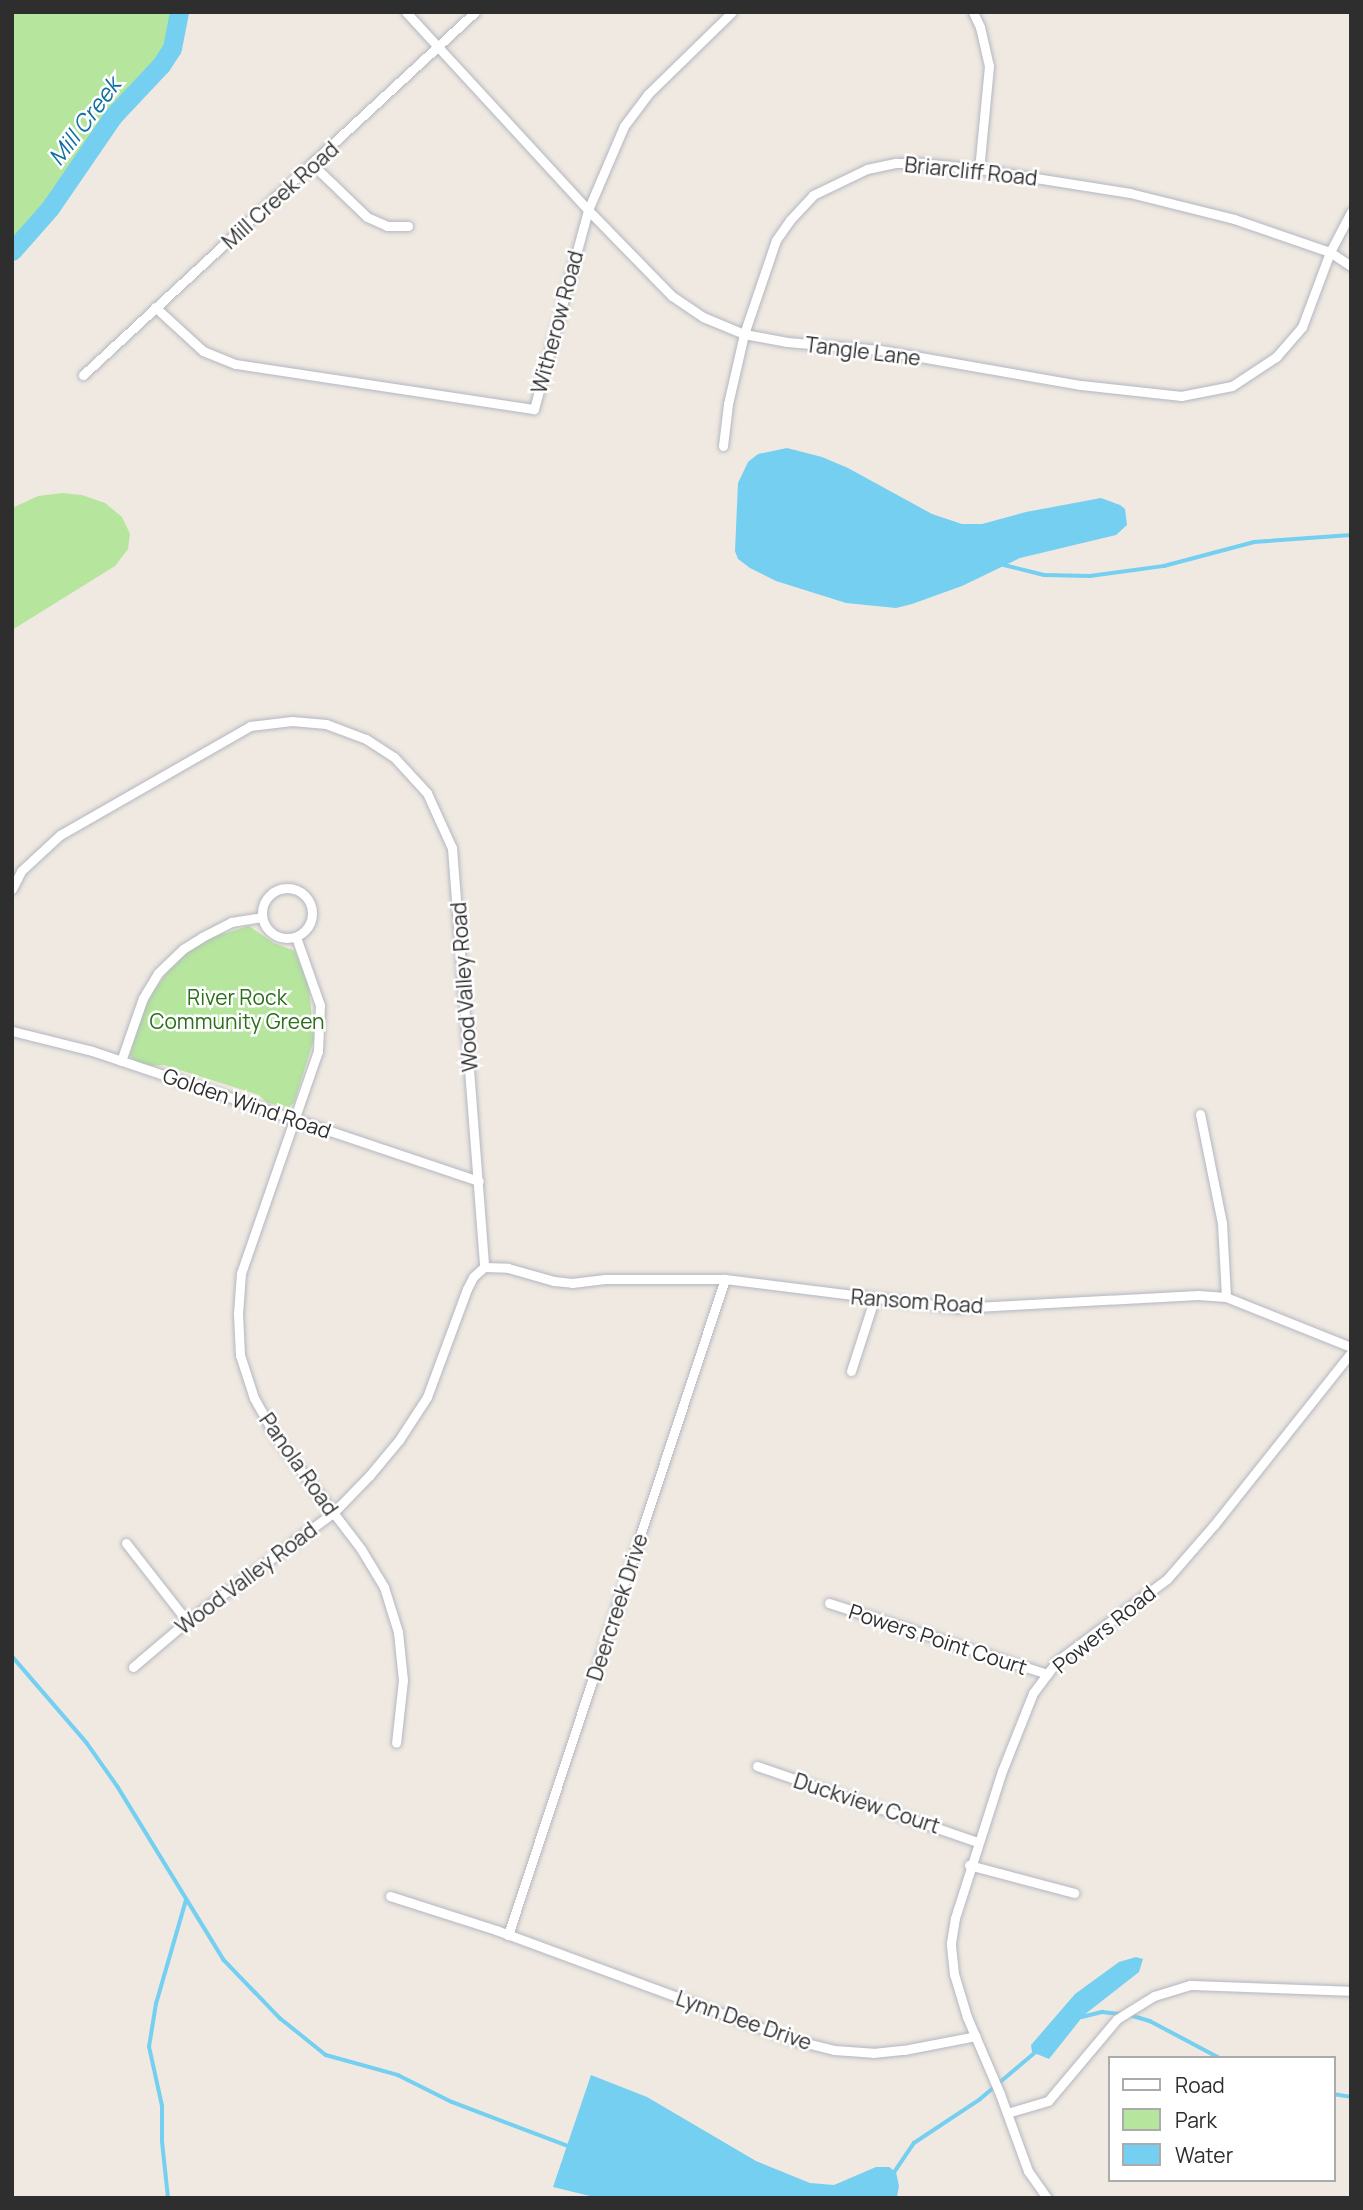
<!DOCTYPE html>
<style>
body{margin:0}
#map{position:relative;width:1363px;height:2210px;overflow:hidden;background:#efe9e1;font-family:Manrope,sans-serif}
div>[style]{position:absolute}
.green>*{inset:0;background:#b6e59e}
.water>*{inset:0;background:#75cff0}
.stream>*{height:3.5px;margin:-1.75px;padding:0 1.75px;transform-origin:1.75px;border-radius:1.75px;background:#75cff0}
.river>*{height:19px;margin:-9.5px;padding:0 9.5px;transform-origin:9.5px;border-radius:9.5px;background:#75cff0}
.roads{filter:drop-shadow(0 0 2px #b4b7c1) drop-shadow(0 0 2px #b4b7c1)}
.minor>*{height:9px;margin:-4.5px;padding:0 4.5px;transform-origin:4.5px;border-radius:4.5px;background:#fff}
.minor>.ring{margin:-4.5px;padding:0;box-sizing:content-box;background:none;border:9px solid #fff;border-radius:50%}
span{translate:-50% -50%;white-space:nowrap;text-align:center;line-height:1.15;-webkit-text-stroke:5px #fff;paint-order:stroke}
.street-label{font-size:21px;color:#2e2e2e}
.park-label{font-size:21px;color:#2c6e1b}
.water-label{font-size:23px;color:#0d6fa3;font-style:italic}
.frame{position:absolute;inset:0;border:14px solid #2e2e2e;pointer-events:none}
.legend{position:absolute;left:1108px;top:2056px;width:228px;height:126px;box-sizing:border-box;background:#fff;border:2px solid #ababab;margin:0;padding:9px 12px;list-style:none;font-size:21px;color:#2e2e2e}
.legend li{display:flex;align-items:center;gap:14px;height:35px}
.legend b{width:35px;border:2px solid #ababab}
</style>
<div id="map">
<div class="green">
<div style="clip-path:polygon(12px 12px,179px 12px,179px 21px,172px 48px,161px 65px,113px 116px,50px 208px,12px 251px)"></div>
<div style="clip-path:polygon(62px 493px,82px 495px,105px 503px,122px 517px,130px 534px,128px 549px,115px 566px,12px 630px,12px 508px,38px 496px)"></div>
<div style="clip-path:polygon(249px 926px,274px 943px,295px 951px,309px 988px,314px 1039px,294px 1103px,288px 1108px,266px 1102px,259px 1095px,164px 1065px,150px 1066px,134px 1061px,130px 1055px,143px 1013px,153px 992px,169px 970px,188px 952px,213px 937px)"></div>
</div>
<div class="water">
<div style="clip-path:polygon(787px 448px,822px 457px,848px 468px,932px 514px,962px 524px,982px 524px,1026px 512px,1101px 498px,1120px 505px,1125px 509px,1127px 525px,1116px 535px,1020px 558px,962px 586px,912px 604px,896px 608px,846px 603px,776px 581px,750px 568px,738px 559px,735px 551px,738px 483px,748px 462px,758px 454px)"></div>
<div style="clip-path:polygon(1136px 1957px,1143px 1959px,1139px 1972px,1084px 2015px,1049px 2059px,1032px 2052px,1031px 2045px,1075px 1994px,1119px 1962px)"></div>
<div style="clip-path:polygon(591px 2075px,647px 2097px,756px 2161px,810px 2183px,834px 2185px,876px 2167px,889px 2167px,896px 2172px,899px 2186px,897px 2197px,598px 2198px,553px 2187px)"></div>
</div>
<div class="stream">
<div style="left:1004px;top:565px;width:41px;rotate:14deg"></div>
<div style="left:1044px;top:575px;width:46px;rotate:1.2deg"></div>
<div style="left:1090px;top:576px;width:75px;rotate:-7.7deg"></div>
<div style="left:1164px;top:566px;width:93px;rotate:-14.9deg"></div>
<div style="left:1254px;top:542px;width:97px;rotate:-4.1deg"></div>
<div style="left:12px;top:1656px;width:115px;rotate:49.2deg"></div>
<div style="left:87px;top:1743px;width:54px;rotate:54.8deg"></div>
<div style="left:118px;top:1787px;width:203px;rotate:58.5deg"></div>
<div style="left:224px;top:1960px;width:81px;rotate:46deg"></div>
<div style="left:280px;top:2018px;width:59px;rotate:38.8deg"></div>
<div style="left:326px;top:2055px;width:75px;rotate:15.5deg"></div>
<div style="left:398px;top:2075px;width:60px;rotate:26.6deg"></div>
<div style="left:452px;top:2102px;width:127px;rotate:20.7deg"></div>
<div style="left:1130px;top:2015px;width:21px;rotate:17deg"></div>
<div style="left:1150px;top:2021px;width:79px;rotate:27.9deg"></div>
<div style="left:1082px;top:2017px;width:21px;rotate:-14deg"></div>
<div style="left:1102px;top:2012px;width:20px;rotate:6deg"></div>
<div style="left:1333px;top:2094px;width:18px;rotate:9deg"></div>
<div style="left:893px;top:2174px;width:37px;rotate:-56deg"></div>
<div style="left:914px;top:2143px;width:78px;rotate:-33.5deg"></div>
<div style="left:979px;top:2100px;width:76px;rotate:-40.2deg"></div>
<div style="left:168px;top:2198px;width:56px;rotate:-96.1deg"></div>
<div style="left:162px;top:2142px;width:36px;rotate:-90deg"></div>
<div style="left:162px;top:2106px;width:60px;rotate:-102.4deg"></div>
<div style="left:149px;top:2047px;width:44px;rotate:-80.8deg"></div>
<div style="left:156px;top:2004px;width:108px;rotate:-73.9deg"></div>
</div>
<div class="river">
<div style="left:12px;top:251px;width:57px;rotate:-48.5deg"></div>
<div style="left:50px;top:208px;width:112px;rotate:-55.6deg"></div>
<div style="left:113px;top:116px;width:70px;rotate:-46.7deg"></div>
<div style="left:161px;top:65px;width:20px;rotate:-57deg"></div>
<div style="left:172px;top:48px;width:37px;rotate:-79deg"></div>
</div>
<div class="roads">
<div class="minor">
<div style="left:406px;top:12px;width:269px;rotate:47.4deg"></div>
<div style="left:588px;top:210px;width:120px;rotate:45.7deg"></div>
<div style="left:672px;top:296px;width:37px;rotate:34deg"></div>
<div style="left:703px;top:317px;width:44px;rotate:22.5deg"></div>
<div style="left:744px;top:334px;width:44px;rotate:10.5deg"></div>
<div style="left:787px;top:342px;width:93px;rotate:4.9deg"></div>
<div style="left:880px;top:350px;width:204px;rotate:9.9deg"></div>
<div style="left:1081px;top:385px;width:101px;rotate:6.3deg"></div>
<div style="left:1181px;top:396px;width:52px;rotate:-11.1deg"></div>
<div style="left:1232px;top:386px;width:53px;rotate:-33.4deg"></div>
<div style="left:1276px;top:357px;width:40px;rotate:-49deg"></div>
<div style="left:1302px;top:327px;width:80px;rotate:-69.5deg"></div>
<div style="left:1330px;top:252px;width:45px;rotate:-62.3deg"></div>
<div style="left:973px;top:12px;width:17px;rotate:65deg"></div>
<div style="left:980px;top:27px;width:40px;rotate:77deg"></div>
<div style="left:989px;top:66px;width:103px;rotate:95.5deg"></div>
<div style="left:313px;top:165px;width:75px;rotate:43.9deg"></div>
<div style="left:367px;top:217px;width:22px;rotate:24deg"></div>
<div style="left:387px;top:226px;width:21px"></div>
<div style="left:155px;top:307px;width:65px;rotate:42.5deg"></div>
<div style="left:203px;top:351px;width:35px;rotate:22deg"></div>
<div style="left:236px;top:364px;width:301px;rotate:8.6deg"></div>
<div style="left:534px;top:409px;width:206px;rotate:-74.8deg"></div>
<div style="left:588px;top:210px;width:91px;rotate:-66.8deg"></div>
<div style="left:624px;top:126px;width:40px;rotate:-53deg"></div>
<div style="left:648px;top:94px;width:117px;rotate:-44.3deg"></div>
<div style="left:83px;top:375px;width:534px;rotate:-42.8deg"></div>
<div style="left:723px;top:446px;width:42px;rotate:-83.2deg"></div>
<div style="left:728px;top:404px;width:72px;rotate:-77.1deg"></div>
<div style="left:744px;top:334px;width:99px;rotate:-71.2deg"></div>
<div style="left:776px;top:240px;width:24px;rotate:-55deg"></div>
<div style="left:790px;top:220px;width:34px;rotate:-47deg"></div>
<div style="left:813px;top:195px;width:60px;rotate:-25.7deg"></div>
<div style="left:867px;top:169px;width:30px;rotate:-12deg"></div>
<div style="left:896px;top:163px;width:25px"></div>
<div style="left:921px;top:163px;width:58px;rotate:5.9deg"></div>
<div style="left:979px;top:169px;width:153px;rotate:9deg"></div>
<div style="left:1130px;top:193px;width:107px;rotate:14deg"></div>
<div style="left:1234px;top:219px;width:102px;rotate:19deg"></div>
<div style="left:1330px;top:252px;width:25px;rotate:34deg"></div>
<div class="ring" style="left:262px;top:888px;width:41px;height:41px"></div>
<div style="left:12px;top:889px;width:20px;rotate:-63deg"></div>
<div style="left:21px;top:871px;width:53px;rotate:-42.7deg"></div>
<div style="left:60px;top:835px;width:219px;rotate:-29.8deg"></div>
<div style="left:250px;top:726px;width:42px;rotate:-6.8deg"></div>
<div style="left:292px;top:721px;width:34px;rotate:5deg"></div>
<div style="left:326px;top:724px;width:43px;rotate:20.6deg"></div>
<div style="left:366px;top:739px;width:33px;rotate:33deg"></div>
<div style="left:394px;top:757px;width:49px;rotate:47.5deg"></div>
<div style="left:427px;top:793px;width:60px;rotate:65.6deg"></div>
<div style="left:452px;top:848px;width:420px;rotate:85.6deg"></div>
<div style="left:296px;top:937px;width:72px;rotate:70.6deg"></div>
<div style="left:320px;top:1005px;width:46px;rotate:92.5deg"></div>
<div style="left:318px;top:1051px;width:235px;rotate:109.1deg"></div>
<div style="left:241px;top:1273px;width:41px;rotate:94.2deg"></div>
<div style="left:238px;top:1314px;width:41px;rotate:87.2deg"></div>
<div style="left:240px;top:1355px;width:45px;rotate:72deg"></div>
<div style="left:254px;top:1398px;width:47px;rotate:60.7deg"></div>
<div style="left:277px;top:1439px;width:138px;rotate:52.6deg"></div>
<div style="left:361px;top:1549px;width:44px;rotate:58.8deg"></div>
<div style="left:384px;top:1587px;width:47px;rotate:72.7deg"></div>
<div style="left:398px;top:1632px;width:48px;rotate:84.1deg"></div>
<div style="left:403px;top:1680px;width:63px;rotate:96.3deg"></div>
<div style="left:12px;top:1031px;width:82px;rotate:14deg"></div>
<div style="left:92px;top:1051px;width:408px;rotate:18.6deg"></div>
<div style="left:121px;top:1061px;width:67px;rotate:-70.8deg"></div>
<div style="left:143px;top:998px;width:29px;rotate:-59deg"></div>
<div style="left:158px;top:973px;width:35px;rotate:-44deg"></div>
<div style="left:183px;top:949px;width:22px;rotate:-32deg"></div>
<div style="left:202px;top:937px;width:33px;rotate:-27deg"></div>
<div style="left:231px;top:922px;width:31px;rotate:-9deg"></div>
<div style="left:1200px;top:1114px;width:111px;rotate:78.6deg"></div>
<div style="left:1222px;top:1223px;width:74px;rotate:86.9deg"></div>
<div style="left:851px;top:1371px;width:75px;rotate:-72.1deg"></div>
<div style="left:126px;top:1543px;width:99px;rotate:52deg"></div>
<div style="left:829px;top:1603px;width:229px;rotate:18deg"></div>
<div style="left:133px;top:1667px;width:71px;rotate:-40.4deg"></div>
<div style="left:187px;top:1621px;width:182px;rotate:-36.5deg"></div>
<div style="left:333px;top:1513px;width:52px;rotate:-45.8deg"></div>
<div style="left:369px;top:1476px;width:47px;rotate:-50.2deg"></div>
<div style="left:399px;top:1440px;width:51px;rotate:-56.9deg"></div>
<div style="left:427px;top:1397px;width:115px;rotate:-69.7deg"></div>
<div style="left:467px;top:1289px;width:13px;rotate:-63deg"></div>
<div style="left:473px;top:1277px;width:15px;rotate:-42deg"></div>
<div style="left:484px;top:1267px;width:24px;rotate:2deg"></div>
<div style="left:508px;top:1268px;width:48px;rotate:15.8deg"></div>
<div style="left:554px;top:1281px;width:18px;rotate:6deg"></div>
<div style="left:572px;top:1283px;width:33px;rotate:-7deg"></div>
<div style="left:605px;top:1279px;width:120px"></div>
<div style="left:725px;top:1279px;width:234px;rotate:7.1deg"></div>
<div style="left:957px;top:1308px;width:241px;rotate:-3.1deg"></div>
<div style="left:1198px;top:1295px;width:28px;rotate:4deg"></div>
<div style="left:1226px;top:1297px;width:135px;rotate:21.8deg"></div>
<div style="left:757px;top:1766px;width:234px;rotate:19deg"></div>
<div style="left:969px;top:1865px;width:109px;rotate:14.9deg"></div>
<div style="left:390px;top:1896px;width:111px;rotate:17.8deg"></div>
<div style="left:496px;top:1930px;width:318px;rotate:20.3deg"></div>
<div style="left:794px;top:2040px;width:41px;rotate:14deg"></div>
<div style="left:834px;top:2050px;width:39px;rotate:4deg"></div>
<div style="left:873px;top:2053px;width:31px;rotate:-6deg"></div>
<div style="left:904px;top:2050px;width:73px;rotate:-11deg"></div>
<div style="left:508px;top:1935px;width:691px;rotate:-71.7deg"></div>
<div style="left:1007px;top:2113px;width:43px;rotate:-16.3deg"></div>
<div style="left:1048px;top:2101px;width:107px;rotate:-49.9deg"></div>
<div style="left:1117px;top:2019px;width:44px;rotate:-31.9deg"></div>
<div style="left:1154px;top:1996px;width:38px;rotate:-17deg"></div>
<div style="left:1190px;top:1985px;width:161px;rotate:2.1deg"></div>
<div style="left:1047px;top:2198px;width:33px;rotate:-125deg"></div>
<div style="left:1028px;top:2171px;width:82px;rotate:-110deg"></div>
<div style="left:1000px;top:2094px;width:84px;rotate:-113.2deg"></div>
<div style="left:967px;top:2017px;width:45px;rotate:-106.8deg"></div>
<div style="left:954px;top:1974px;width:31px;rotate:-96deg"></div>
<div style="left:951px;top:1943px;width:25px;rotate:-81deg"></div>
<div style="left:955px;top:1918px;width:154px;rotate:-72.3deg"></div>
<div style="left:1002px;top:1771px;width:84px;rotate:-68.3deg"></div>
<div style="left:1033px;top:1693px;width:40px;rotate:-53deg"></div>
<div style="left:1057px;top:1661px;width:137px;rotate:-36.7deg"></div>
<div style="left:1167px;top:1579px;width:72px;rotate:-49deg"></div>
<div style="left:1214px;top:1525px;width:220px;rotate:-51.5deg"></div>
</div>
</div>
<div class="street-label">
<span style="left:971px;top:171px;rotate:6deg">Briarcliff Road</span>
<span style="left:280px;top:195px;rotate:-42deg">Mill Creek Road</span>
<span style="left:557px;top:322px;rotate:-75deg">Witherow Road</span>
<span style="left:863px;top:351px;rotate:7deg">Tangle Lane</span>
<span style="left:464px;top:987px;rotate:-94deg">Wood Valley Road</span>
<span style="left:247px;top:1103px;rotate:19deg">Golden Wind Road</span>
<span style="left:917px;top:1301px;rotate:4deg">Ransom Road</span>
<span style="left:299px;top:1464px;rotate:55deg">Panola Road</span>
<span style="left:246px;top:1578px;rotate:-37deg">Wood Valley Road</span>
<span style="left:617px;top:1607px;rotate:-72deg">Deercreek Drive</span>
<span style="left:1104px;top:1629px;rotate:-39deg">Powers Road</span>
<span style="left:938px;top:1639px;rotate:18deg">Powers Point Court</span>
<span style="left:867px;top:1803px;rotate:18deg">Duckview Court</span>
<span style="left:744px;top:2020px;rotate:19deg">Lynn Dee Drive</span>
</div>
<div class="park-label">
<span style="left:237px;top:1009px">River Rock<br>Community Green</span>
</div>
<div class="water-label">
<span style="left:84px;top:121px;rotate:-53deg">Mill Creek</span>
</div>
<div class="frame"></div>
<ul class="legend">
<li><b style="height:9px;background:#fff"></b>Road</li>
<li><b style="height:19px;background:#b6e59e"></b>Park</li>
<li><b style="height:19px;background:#75cff0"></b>Water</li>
</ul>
</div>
